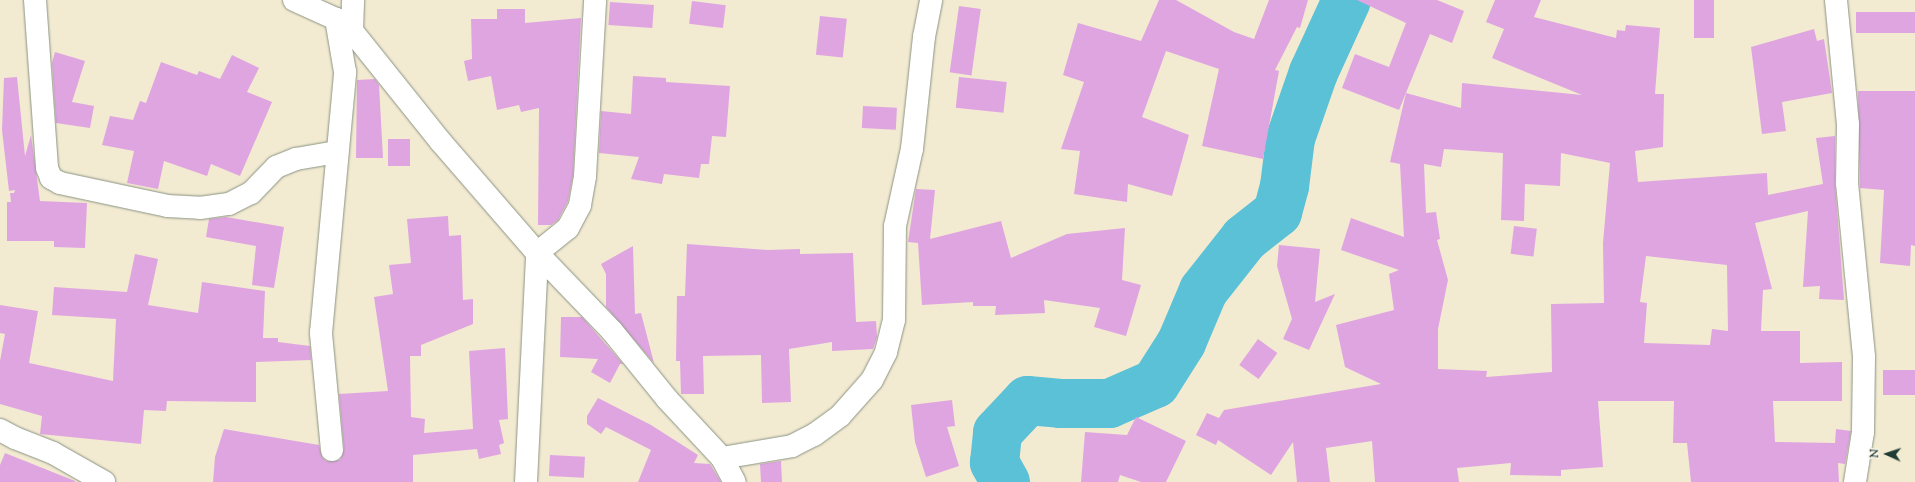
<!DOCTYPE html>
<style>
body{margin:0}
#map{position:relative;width:1915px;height:482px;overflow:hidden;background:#f3ead2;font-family:"Sorts Mill Goudy",serif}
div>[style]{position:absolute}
.river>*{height:49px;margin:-24.5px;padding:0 24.5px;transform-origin:24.5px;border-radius:24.5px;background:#5ac1d7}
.building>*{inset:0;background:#dfa5e1;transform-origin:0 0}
.roads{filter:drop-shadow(0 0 1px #899483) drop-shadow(0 0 1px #899483)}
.minor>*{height:22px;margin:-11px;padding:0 11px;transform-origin:11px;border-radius:11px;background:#fff}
span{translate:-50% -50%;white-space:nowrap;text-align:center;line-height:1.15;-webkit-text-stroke:3.5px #fbf7ec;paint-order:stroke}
.north{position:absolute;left:1867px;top:434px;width:40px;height:40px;-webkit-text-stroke:3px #fbf7ec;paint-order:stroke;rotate:273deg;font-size:11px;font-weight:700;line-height:16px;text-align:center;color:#1f3d34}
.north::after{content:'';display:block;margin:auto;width:14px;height:18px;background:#1f3d34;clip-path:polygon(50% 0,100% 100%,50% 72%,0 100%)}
</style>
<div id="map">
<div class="river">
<div style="left:1005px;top:482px;width:23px;rotate:-119deg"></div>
<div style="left:994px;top:462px;width:30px;rotate:-84deg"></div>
<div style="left:997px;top:432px;width:44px;rotate:-46.8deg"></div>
<div style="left:1027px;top:400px;width:33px;rotate:5deg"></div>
<div style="left:1060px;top:403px;width:49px"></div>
<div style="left:1109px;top:403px;width:50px;rotate:-23.5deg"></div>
<div style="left:1155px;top:383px;width:49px;rotate:-57.6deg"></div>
<div style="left:1181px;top:342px;width:56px;rotate:-67.1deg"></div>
<div style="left:1203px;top:290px;width:66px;rotate:-51.7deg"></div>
<div style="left:1244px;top:238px;width:42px;rotate:-38.2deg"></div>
<div style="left:1277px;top:212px;width:27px;rotate:-75deg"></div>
<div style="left:1284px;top:186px;width:48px;rotate:-82.9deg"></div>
<div style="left:1290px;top:138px;width:70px;rotate:-70.8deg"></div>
<div style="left:1313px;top:72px;width:79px;rotate:-65.4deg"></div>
</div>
<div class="building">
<div style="clip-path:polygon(1159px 0,1176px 0,1234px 32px,1254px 39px,1269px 0,1308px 0,1300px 28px,1297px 27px,1275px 70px,1279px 71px,1263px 159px,1202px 146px,1219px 69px,1166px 51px,1142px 117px,1189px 135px,1172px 196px,1128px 184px,1127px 202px,1074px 194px,1080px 151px,1061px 149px,1084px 82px,1063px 75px,1078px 23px,1141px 41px)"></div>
<div style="clip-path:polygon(1357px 0,1437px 0,1464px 11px,1452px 43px,1430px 34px,1399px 110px,1342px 88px,1355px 54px,1389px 67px,1406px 23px)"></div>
<div style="clip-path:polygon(evenodd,1495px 0,1541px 0,1534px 17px,1616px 38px,1617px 30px,1625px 31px,1626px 25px,1660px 28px,1655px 94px,1664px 94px,1663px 147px,1635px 151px,1638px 182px,1767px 173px,1768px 195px,1823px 184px,1816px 138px,1835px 136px,1835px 184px,1844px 300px,1819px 299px,1820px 286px,1803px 287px,1808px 211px,1755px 223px,1772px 289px,1763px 290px,1761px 331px,1800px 331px,1800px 363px,1842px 362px,1842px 401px,1773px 401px,1775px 442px,1835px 443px,1836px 429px,1851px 431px,1845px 464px,1838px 463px,1839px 482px,1691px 482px,1687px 443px,1673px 443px,1674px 401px,1598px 401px,1603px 467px,1561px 470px,1561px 476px,1510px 475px,1511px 463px,1457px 468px,1459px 482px,1375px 482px,1372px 441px,1326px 448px,1330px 482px,1297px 482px,1293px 442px,1271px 475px,1218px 440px,1216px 445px,1196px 435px,1207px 413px,1219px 418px,1224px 410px,1381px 384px,1345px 367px,1336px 325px,1394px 310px,1389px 274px,1399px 270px,1341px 250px,1351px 218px,1404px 237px,1400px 164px,1390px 162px,1406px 93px,1461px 108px,1462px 83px,1582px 95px,1492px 58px,1504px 29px,1486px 22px,1495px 0,1444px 149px,1503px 153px,1501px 220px,1524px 221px,1525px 184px,1560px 186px,1561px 153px,1610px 163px,1603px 243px,1604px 303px,1551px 304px,1552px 372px,1486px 377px,1487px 371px,1438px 369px,1438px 329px,1448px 280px,1437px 240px,1440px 239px,1436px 212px,1426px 213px,1424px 164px,1441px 167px,1444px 149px,1495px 0,1646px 256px,1727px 265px,1728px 331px,1712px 329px,1710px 345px,1644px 343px,1647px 303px,1640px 302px,1646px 256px)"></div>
<div style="left:1694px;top:0;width:20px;height:38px"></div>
<div style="left:692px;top:1px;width:34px;height:23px;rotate:7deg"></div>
<div style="left:610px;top:2px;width:44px;height:23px;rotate:4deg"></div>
<div style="left:959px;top:6px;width:22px;height:67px;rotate:8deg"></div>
<div style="clip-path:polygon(497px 9px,525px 9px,525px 23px,581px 18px,573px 175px,568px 201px,558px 220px,551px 225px,538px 225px,539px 108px,521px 112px,519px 105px,497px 110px,491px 76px,468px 81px,464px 61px,472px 59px,471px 19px,497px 19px)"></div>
<div style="left:1915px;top:12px;width:21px;height:59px;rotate:90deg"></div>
<div style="left:820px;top:16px;width:27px;height:39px;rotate:6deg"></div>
<div style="clip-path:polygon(1814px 29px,1817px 41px,1824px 39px,1832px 93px,1782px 102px,1786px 131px,1762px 134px,1751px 47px)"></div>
<div style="clip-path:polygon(55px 52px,85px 61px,72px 102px,94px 106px,90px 128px,56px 123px,52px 63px)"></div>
<div style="clip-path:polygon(232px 55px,259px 68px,247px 92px,272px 102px,240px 176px,211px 164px,207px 176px,164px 161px,158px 189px,127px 183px,134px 151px,102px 145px,110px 116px,133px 120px,140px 101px,146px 103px,161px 62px,197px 75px,199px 71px,220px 79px)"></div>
<div style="clip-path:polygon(633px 76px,666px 78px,666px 82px,730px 86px,726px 137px,712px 136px,709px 164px,701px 164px,699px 178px,664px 174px,662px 184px,631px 179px,639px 157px,599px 153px,601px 111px,631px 114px)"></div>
<div style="clip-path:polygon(17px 77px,25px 156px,31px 135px,40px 201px,87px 203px,85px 248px,54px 247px,54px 241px,7px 241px,7px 202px,11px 202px,10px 193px,14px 193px,15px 190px,9px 191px,2px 130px,4px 78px)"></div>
<div style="left:959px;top:77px;width:48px;height:31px;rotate:6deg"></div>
<div style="clip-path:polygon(375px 79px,379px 85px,383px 158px,356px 158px,357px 80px)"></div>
<div style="clip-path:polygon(1858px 91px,1915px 91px,1915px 246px,1911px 245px,1910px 266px,1880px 263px,1884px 190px,1860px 188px)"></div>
<div style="left:863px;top:106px;width:34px;height:22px;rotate:3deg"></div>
<div style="left:410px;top:139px;width:27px;height:22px;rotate:90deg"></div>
<div style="clip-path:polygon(916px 189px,935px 190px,930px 239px,1001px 221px,1011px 258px,1067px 234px,1125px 228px,1122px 280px,1141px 285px,1126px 336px,1094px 327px,1100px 308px,1044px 300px,1045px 313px,995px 315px,996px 306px,973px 306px,973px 302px,922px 305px,918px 243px,908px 242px)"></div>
<div style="clip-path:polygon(448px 216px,449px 236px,461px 235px,463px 300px,473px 299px,473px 324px,421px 345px,421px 356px,410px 356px,411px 417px,425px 419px,424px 433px,473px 429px,469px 351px,505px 348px,508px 419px,499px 420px,504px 443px,499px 445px,501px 454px,479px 459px,477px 449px,413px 455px,413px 482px,213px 482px,215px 457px,224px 429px,319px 445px,322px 457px,326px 461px,340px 460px,344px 449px,339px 394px,388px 391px,374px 297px,393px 294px,389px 265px,411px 263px,407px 219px)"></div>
<div style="clip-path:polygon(226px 217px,284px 227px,274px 288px,252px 285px,256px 246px,206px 237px,209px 219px)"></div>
<div style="left:1514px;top:226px;width:23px;height:28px;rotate:7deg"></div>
<div style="clip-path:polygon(687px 244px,768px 250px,800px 249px,800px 254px,853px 253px,856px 322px,876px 321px,877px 337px,873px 349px,832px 351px,832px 342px,789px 349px,791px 402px,762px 403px,761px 355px,703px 356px,704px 394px,681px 394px,680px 361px,676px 361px,677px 296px,685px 296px)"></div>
<div style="clip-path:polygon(1279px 245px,1320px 249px,1315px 302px,1335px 294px,1309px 350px,1283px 339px,1292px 319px,1277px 266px)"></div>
<div style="clip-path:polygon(633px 246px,635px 314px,641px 313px,654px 363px,606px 307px,606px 274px,601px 264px)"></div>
<div style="clip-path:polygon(135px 254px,158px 259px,148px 305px,198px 313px,202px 282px,265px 291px,263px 338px,278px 338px,278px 342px,310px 346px,311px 360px,256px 362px,256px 402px,167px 401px,166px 411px,144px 410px,141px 444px,40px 434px,42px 416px,0 404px,0 361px,5px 334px,0 333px,0 305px,38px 311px,29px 363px,113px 381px,116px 319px,52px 315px,54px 287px,127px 292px)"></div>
<div style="clip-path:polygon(561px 317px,582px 317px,623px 364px,620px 364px,610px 383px,591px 372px,598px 359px,560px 357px)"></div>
<div style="left:1258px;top:339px;width:24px;height:32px;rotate:36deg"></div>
<div style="left:1883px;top:370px;width:32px;height:25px"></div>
<div style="clip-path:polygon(598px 398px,651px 425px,698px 455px,694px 463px,710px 464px,721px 482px,638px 482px,651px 450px,606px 427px,601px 434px,587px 424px,587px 416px)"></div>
<div style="clip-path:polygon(952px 400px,955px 426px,947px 427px,959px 466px,926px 477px,915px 442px,911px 405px)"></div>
<div style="clip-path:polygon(1136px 417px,1186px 441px,1166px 482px,1141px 482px,1120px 475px,1118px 482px,1081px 482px,1085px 432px,1127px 435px)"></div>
<div style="clip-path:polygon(5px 453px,75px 481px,75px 482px,0 482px,0 465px)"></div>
<div style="left:550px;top:455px;width:35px;height:21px;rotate:3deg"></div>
<div style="clip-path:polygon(781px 461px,782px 482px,761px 482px,760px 464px)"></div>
</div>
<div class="roads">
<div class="minor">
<div style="left:35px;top:0;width:168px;rotate:85.9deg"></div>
<div style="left:47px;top:168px;width:11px;rotate:68deg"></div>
<div style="left:51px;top:178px;width:10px;rotate:29deg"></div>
<div style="left:60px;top:183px;width:109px;rotate:12.1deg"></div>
<div style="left:167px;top:206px;width:33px;rotate:3deg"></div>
<div style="left:200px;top:208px;width:29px;rotate:-8deg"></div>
<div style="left:229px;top:204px;width:25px;rotate:-27deg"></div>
<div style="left:251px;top:193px;width:36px;rotate:-46deg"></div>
<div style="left:276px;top:167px;width:22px;rotate:-22deg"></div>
<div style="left:296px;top:159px;width:42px;rotate:-9.7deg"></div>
<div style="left:294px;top:0;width:46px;rotate:24.3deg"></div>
<div style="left:336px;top:19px;width:20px;rotate:37deg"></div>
<div style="left:352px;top:31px;width:142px;rotate:51.3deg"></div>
<div style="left:441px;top:142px;width:147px;rotate:49.1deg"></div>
<div style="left:537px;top:253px;width:108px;rotate:46.1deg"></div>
<div style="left:612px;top:331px;width:87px;rotate:51deg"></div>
<div style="left:667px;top:399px;width:81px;rotate:47deg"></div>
<div style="left:722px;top:458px;width:27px;rotate:62deg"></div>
<div style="left:1836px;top:0;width:125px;rotate:84.5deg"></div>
<div style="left:1848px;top:124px;width:59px;rotate:91deg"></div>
<div style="left:1847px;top:183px;width:175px;rotate:84.4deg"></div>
<div style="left:1864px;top:357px;width:75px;rotate:90.8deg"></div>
<div style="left:1863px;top:432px;width:51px;rotate:99.1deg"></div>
<div style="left:352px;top:31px;width:31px;rotate:-88deg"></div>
<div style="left:0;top:430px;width:17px;rotate:28deg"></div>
<div style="left:15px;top:438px;width:41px;rotate:21.5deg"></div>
<div style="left:53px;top:453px;width:59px;rotate:29.6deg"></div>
<div style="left:332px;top:450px;width:118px;rotate:-95.4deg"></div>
<div style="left:321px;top:333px;width:262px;rotate:-84.7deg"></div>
<div style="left:345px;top:72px;width:54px;rotate:-99.6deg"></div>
<div style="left:722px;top:458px;width:71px;rotate:-9.7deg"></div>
<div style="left:792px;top:446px;width:25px;rotate:-27deg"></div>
<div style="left:814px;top:435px;width:32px;rotate:-36deg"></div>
<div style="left:840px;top:416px;width:48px;rotate:-48.4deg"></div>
<div style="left:872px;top:380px;width:31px;rotate:-63deg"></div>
<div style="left:886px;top:352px;width:33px;rotate:-76deg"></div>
<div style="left:894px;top:320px;width:94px;rotate:-89.4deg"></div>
<div style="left:895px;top:226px;width:79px;rotate:-77.6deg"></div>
<div style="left:912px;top:149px;width:113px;rotate:-83.9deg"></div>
<div style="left:924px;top:37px;width:38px;rotate:-79deg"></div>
<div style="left:526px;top:482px;width:229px;rotate:-87.2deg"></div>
<div style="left:537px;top:253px;width:40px;rotate:-39deg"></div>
<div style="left:568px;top:228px;width:26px;rotate:-62deg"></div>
<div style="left:580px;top:205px;width:29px;rotate:-80deg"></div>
<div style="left:585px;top:176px;width:176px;rotate:-86.7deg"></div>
</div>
</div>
<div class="north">N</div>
</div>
